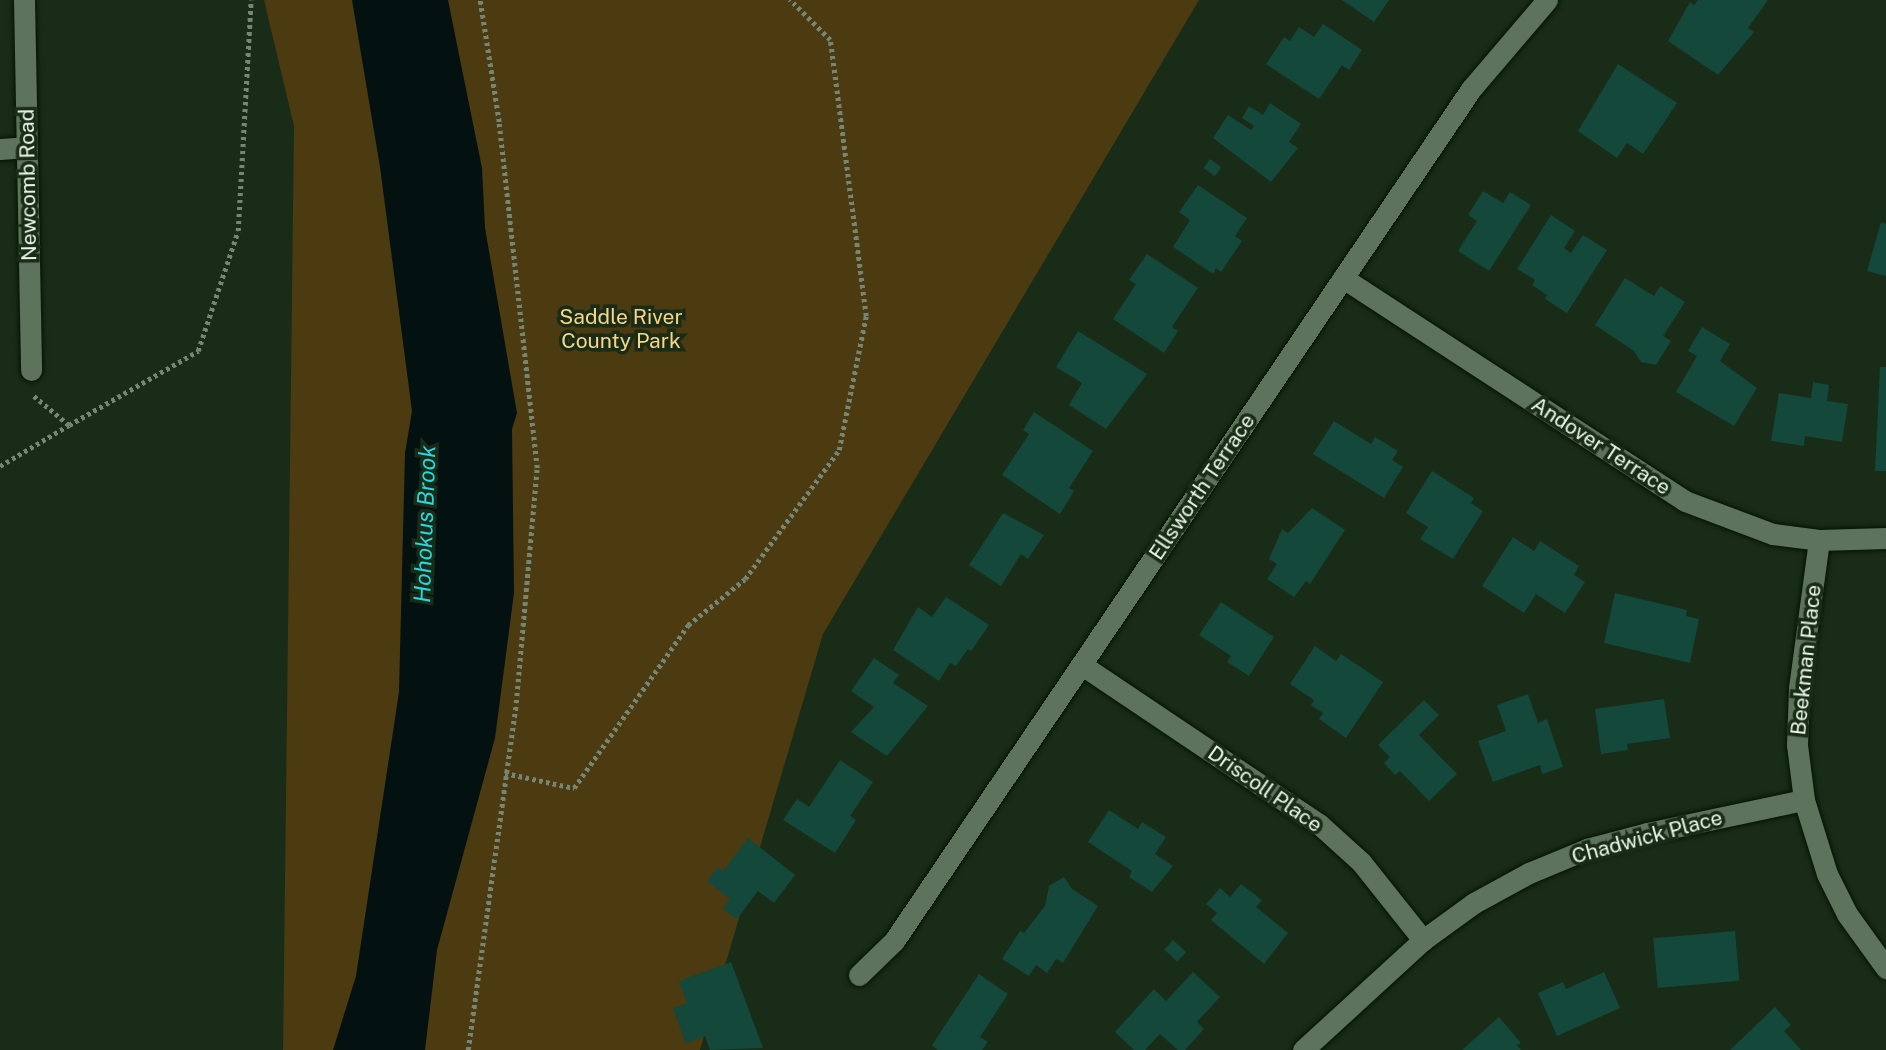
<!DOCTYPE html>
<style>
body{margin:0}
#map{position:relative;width:1886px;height:1050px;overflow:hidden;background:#192c17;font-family:"Public Sans",sans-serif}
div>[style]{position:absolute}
.green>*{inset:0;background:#4c3a11}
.water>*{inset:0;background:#041111}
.building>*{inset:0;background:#13483a;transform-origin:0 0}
.path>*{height:4.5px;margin-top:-2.25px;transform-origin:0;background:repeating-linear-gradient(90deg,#768674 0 3.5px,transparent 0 7px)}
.roads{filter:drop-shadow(0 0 2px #041403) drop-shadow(0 0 2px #041403)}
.street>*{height:21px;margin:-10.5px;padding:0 10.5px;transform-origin:10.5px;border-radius:10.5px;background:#5e735b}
span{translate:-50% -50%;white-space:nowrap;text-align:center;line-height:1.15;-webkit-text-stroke:7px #192c17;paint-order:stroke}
.street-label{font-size:21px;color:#ebf7e9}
.park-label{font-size:21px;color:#fbd587}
.water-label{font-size:23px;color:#26d8e0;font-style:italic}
</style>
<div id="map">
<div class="green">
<div style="clip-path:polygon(264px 0,1199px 0,823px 634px,700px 1050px,283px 1050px,294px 126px)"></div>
</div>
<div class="water">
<div style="clip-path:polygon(352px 0,448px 0,482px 168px,485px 228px,517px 413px,512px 429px,514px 593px,495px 738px,437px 950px,425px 1050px,333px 1050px,356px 976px,399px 692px,405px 453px,412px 411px,380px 167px)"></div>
</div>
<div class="building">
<div style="clip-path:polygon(1342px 0,1389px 0,1374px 22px)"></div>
<div style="clip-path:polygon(1698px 0,1768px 0,1748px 28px,1754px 32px,1718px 75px,1668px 41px,1690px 2px,1694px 5px)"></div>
<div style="clip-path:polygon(1323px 24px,1362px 50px,1349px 70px,1342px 65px,1319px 99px,1266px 64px,1284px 37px,1290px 41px,1299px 27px,1314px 37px)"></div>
<div style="clip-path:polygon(1618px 64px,1677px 103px,1643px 154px,1627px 143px,1617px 158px,1578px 131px)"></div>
<div style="clip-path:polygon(1270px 103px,1301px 124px,1289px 142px,1298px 148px,1271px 182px,1213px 138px,1228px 115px,1251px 130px,1254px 126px,1242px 118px,1249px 106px,1263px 115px)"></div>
<div style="left:1210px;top:159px;width:14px;height:11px;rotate:36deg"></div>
<div style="clip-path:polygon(1198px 185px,1247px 218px,1235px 236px,1242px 241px,1221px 272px,1216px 268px,1213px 274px,1173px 247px,1190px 220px,1179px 212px)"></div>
<div style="clip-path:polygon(1483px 191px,1503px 203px,1510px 192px,1531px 205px,1489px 271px,1458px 251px,1477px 221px,1468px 215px)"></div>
<div style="clip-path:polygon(1551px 215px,1575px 231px,1564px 248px,1571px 253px,1583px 235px,1607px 250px,1567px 313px,1545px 299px,1547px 295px,1532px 285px,1535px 280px,1517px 269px)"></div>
<div style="clip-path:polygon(1881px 222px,1886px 224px,1886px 276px,1867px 271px)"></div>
<div style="clip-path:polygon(1147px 254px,1198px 288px,1172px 327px,1178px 331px,1164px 353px,1113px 319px,1136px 284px,1129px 280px)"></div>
<div style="clip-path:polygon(1625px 278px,1654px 296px,1660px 286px,1685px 302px,1663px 336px,1671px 341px,1656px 365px,1641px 362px,1634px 351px,1595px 325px)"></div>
<div style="clip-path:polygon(1702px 327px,1730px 344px,1720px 361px,1757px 388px,1734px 426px,1676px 392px,1697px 356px,1688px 351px)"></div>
<div style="clip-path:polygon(1078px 331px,1147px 374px,1106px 429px,1069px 405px,1082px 383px,1056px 367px)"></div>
<div style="clip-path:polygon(1880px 367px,1886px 367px,1886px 471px,1875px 471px)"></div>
<div style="clip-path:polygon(1813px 382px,1829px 385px,1827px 401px,1848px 404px,1842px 442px,1805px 436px,1804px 446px,1771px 441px,1779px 393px,1811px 398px)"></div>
<div style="clip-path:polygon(1034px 412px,1093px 451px,1069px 488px,1074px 491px,1060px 514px,1002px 475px,1029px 434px,1023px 430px)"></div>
<div style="clip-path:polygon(1334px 421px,1371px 444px,1375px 437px,1398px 451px,1392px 460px,1403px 467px,1384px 498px,1313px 454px)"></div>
<div style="clip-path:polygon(1432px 471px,1474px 498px,1471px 503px,1483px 511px,1453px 559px,1420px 539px,1428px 527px,1406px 513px)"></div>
<div style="clip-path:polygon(1312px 508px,1345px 530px,1310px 584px,1306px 581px,1294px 597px,1267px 579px,1277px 564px,1269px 559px,1282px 529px,1288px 533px)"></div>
<div style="clip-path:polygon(1003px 513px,1044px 535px,1028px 559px,1021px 554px,1001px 586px,969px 565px)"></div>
<div style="clip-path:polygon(1513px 537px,1534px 551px,1540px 541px,1579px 566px,1574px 575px,1585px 582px,1565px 613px,1536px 594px,1524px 613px,1482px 586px)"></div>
<div style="clip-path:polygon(1615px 593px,1687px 610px,1686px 616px,1699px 619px,1690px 663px,1604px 643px)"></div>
<div style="clip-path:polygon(946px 597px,989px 625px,971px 651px,968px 649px,956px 666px,950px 663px,939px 681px,893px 650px,918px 607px,932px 617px)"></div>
<div style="clip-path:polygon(1221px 602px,1274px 637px,1249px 676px,1227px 662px,1231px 656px,1199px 635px)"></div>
<div style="clip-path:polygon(1315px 646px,1336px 661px,1341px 654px,1383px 682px,1346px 738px,1319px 719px,1323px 713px,1311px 705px,1314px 700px,1290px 684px)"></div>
<div style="clip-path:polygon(874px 658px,899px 675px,893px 683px,928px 706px,887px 756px,851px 732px,874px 707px,851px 691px)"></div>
<div style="clip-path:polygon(1528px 694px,1538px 723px,1547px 719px,1563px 767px,1542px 774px,1540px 765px,1493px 782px,1478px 741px,1506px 731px,1497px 705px)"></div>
<div style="clip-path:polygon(1664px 699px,1670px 738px,1627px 744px,1628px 750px,1601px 754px,1595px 709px)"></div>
<div style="clip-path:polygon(1424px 700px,1439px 715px,1419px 735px,1457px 774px,1429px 801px,1400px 771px,1395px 775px,1384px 763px,1390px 757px,1378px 745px)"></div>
<div style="clip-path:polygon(840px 760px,873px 782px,850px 816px,856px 820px,835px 853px,783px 820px,797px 799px,809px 807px)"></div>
<div style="clip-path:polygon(1109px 810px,1138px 829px,1142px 822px,1166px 837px,1155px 854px,1173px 866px,1152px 892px,1129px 877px,1132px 871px,1088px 842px)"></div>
<div style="clip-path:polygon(748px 838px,795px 875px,774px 903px,758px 891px,737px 919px,723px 909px,730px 899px,707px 881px,718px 867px,723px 871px)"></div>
<div style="clip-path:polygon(1064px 877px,1072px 889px,1098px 906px,1063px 963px,1056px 959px,1047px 973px,1036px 965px,1029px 976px,1002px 959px,1020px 931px,1024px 933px,1045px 906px,1049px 886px)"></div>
<div style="clip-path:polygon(1241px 884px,1262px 900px,1256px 907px,1288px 933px,1264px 964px,1211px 920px,1217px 913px,1206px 904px,1220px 888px,1230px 897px)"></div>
<div style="left:1735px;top:931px;width:50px;height:82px;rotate:85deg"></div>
<div style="left:1173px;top:940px;width:18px;height:13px;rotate:43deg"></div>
<div style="clip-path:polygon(731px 962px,763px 1048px,710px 1050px,705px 1036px,686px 1044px,673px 1008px,687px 1003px,679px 981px)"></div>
<div style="clip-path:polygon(1193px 972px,1220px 997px,1197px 1022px,1204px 1029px,1185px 1050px,1178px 1050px,1160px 1034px,1145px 1050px,1134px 1050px,1115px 1032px,1154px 989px,1166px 1001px)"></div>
<div style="clip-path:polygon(1604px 972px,1620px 1008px,1557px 1036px,1538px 993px,1563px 982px,1566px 989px)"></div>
<div style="clip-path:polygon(979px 974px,1008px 994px,980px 1037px,988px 1042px,982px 1050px,938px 1050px,932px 1045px)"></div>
<div style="clip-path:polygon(1775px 1007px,1791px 1025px,1784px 1031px,1801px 1050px,1730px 1050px)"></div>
<div style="clip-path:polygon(1499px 1017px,1521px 1043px,1517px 1045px,1521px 1050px,1462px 1050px)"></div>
</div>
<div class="path">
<div style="left:34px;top:396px;width:45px;rotate:39.6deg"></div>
<div style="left:69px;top:425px;width:149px;rotate:-29.8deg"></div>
<div style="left:198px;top:351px;width:126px;rotate:-71.6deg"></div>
<div style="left:238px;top:231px;width:231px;rotate:-86.8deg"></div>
<div style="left:0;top:466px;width:80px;rotate:-30.7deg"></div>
<div style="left:505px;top:773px;width:71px;rotate:12.3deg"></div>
<div style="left:574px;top:788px;width:199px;rotate:-55deg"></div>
<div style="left:688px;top:625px;width:73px;rotate:-38.9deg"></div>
<div style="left:745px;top:579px;width:160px;rotate:-53.9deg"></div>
<div style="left:839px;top:450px;width:137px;rotate:-78.6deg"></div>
<div style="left:866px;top:316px;width:278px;rotate:-97.4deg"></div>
<div style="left:830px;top:40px;width:57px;rotate:-135deg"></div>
<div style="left:468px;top:1050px;width:350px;rotate:-82.1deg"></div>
<div style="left:516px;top:703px;width:236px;rotate:-84.9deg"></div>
<div style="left:537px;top:468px;width:348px;rotate:-96.3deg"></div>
<div style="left:499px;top:122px;width:123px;rotate:-98.9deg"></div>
</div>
<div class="roads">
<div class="street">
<div style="left:24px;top:0;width:370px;rotate:88.9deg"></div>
<div style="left:0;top:149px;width:27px;rotate:-4deg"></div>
<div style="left:1343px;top:278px;width:408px;rotate:33.1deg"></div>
<div style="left:1685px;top:501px;width:94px;rotate:20.6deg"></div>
<div style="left:1773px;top:534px;width:46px;rotate:7.4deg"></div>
<div style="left:1819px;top:540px;width:67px;rotate:-1.7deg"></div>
<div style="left:1819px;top:540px;width:149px;rotate:97.7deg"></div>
<div style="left:1799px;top:688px;width:57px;rotate:92deg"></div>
<div style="left:1797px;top:745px;width:55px;rotate:82.7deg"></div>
<div style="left:1804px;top:800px;width:77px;rotate:72.7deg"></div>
<div style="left:1827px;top:874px;width:45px;rotate:63.4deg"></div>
<div style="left:1847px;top:914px;width:67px;rotate:54.2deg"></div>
<div style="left:1082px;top:665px;width:285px;rotate:33.9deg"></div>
<div style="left:1319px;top:824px;width:57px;rotate:42.1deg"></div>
<div style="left:1361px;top:862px;width:100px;rotate:51.5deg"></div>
<div style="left:859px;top:975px;width:49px;rotate:-44.2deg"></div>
<div style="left:894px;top:941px;width:1029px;rotate:-55.89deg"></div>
<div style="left:1471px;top:89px;width:117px;rotate:-49.5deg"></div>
<div style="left:1303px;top:1050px;width:163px;rotate:-42.5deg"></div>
<div style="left:1423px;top:940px;width:63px;rotate:-36deg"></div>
<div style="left:1474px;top:903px;width:63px;rotate:-28.6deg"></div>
<div style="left:1529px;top:873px;width:63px;rotate:-22.5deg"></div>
<div style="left:1587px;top:849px;width:62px;rotate:-14.9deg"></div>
<div style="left:1647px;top:833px;width:160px;rotate:-11.9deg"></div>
</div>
</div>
<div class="street-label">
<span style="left:28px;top:185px;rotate:-91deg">Newcomb Road</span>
<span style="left:1601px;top:446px;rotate:33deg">Andover Terrace</span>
<span style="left:1202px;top:487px;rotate:-56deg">Ellsworth Terrace</span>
<span style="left:1806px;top:660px;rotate:-84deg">Beekman Place</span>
<span style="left:1265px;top:789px;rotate:35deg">Driscoll Place</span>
<span style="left:1647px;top:837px;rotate:-15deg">Chadwick Place</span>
</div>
<div class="park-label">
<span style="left:621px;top:329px">Saddle River<br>County Park</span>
</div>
<div class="water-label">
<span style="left:425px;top:524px;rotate:-88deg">Hohokus Brook</span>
</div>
</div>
